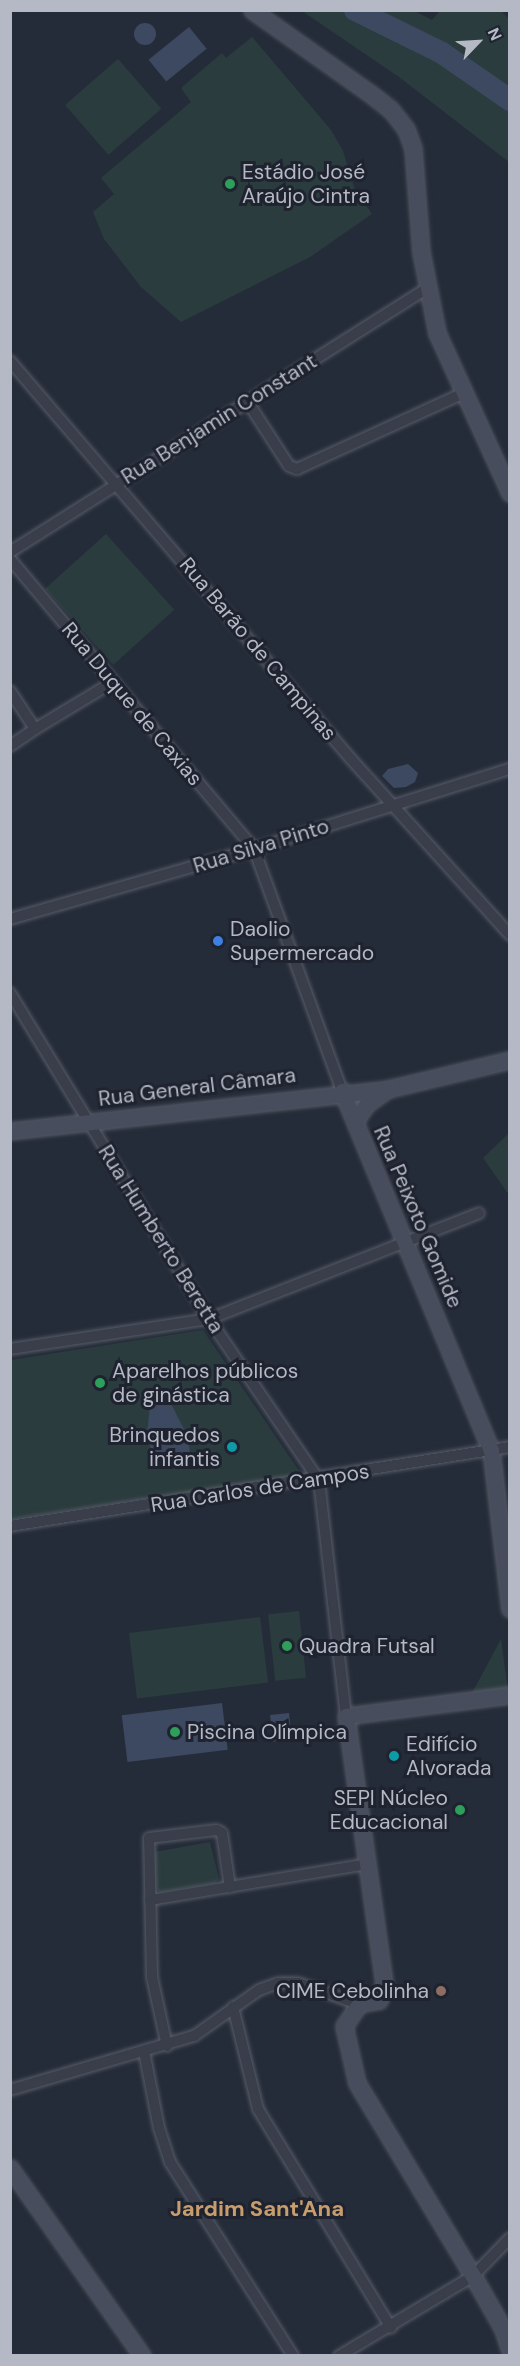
<!DOCTYPE html>
<meta charset="utf-8">
<style>
body{margin:0}
#map{position:relative;width:520px;height:2366px;overflow:hidden;background:#252c39;font-family:"DM Sans",sans-serif}
div>[style]{position:absolute}
[style*='--x']{left:calc(var(--x)*1px);top:calc(var(--y)*1px);width:calc(var(--w)*1px);rotate:calc(var(--a)*1deg)}
.green>*{inset:0;background:#2b3c3e;transform-origin:0 0}
.water>*{inset:0;background:#3d4960;transform-origin:0 0}
.round{border-radius:50%}
.river>*{height:22px;margin:-11px;padding:0 11px;transform-origin:11px;border-radius:11px;background:#3d4960}
.roads{filter:drop-shadow(0 0 2px #575c68) drop-shadow(0 0 2px #575c68)}
.street>*{height:10px;margin:-5px;padding:0 5px;transform-origin:5px;border-radius:5px;background:#393e4a}
.secondary>*{height:15px;margin:-7.5px;padding:0 7.5px;transform-origin:7.5px;border-radius:7.5px;background:#474d5c}
.dots>*{width:16px;height:16px;translate:-50% -50%;box-sizing:border-box;border:3px solid #1e232f;border-radius:50%}
span{translate:-50% -50%;white-space:nowrap;text-align:center;line-height:1.15;-webkit-text-stroke:6px #1e232f;paint-order:stroke}
.poi-label{font-size:21px;color:#b4b9c5}
.left{translate:0 -50%;text-align:left}
.right{translate:-100% -50%;text-align:right}
.street-label{font-size:21px;color:#b4b9c5}
.neighbourhood-label{font-size:22px;color:#c89d6d;font-weight:700}
.frame{position:absolute;inset:0;border:12px solid #b4b9c5;pointer-events:none}
.north{position:absolute;left:448px;top:12px;width:60px;height:60px;-webkit-text-stroke:4px #1e232f;paint-order:stroke;rotate:65deg;font-size:16px;font-weight:700;line-height:24px;text-align:center;color:#b4b9c5}
.north::after{content:'';display:block;margin:auto;width:21px;height:27px;background:#b4b9c5;clip-path:polygon(50% 0,100% 100%,50% 72%,0 100%)}
</style>
<div id="map">
<div class="green">
<div style="clip-path:polygon(302px 11px,414px 11px,432px 20px,440px 11px,501px 11px,509px 19px,509px 162px,399px 77px)"></div>
<div style="clip-path:polygon(252px 37px,331px 130px,343px 151px,355px 190px,372px 214px,310px 257px,181px 322px,141px 287px,104px 239px,93px 212px,114px 194px,101px 178px,191px 102px,181px 88px,222px 53px,226px 58px)"></div>
<div style="left:118px;top:59px;width:66px;height:70px;rotate:49deg"></div>
<div style="left:106px;top:534px;width:102px;height:82px;rotate:48deg"></div>
<div style="clip-path:polygon(509px 1133px,509px 1195px,483px 1158px)"></div>
<div style="clip-path:polygon(203px 1330px,302px 1475px,11px 1519px,11px 1360px)"></div>
<div style="left:299px;top:1611px;width:67px;height:31px;rotate:84deg"></div>
<div style="left:260px;top:1617px;width:66px;height:132px;rotate:83deg"></div>
<div style="clip-path:polygon(501px 1639px,508px 1691px,470px 1697px)"></div>
<div style="clip-path:polygon(210px 1842px,219px 1879px,215px 1883px,160px 1892px,156px 1889px,154px 1852px)"></div>
</div>
<div class="water">
<div class="round" style="left:134px;top:23px;width:22px;height:22px"></div>
<div style="left:189px;top:27px;width:28px;height:52px;rotate:51deg"></div>
<div style="clip-path:polygon(408px 764px,418px 773px,415px 782px,406px 787px,394px 788px,382px 776px,388px 769px)"></div>
<div style="clip-path:polygon(167px 1396px,188px 1437px,190px 1453px,176px 1466px,154px 1462px,147px 1434px,150px 1405px)"></div>
<div style="left:222px;top:1703px;width:47px;height:101px;rotate:83deg"></div>
<div style="left:289px;top:1713px;width:27px;height:19px;rotate:84deg"></div>
</div>
<div class="river">
<div style="--x:355;--y:10;--w:97;--a:26.3"></div>
<div style="--x:442;--y:53;--w:83;--a:34.7"></div>
</div>
<div class="roads">
<div class="street">
<div style="--x:10;--y:361;--w:524;--a:49.41"></div>
<div style="--x:351;--y:759;--w:237;--a:47.9"></div>
<div style="--x:247;--y:401;--w:77;--a:57.1"></div>
<div style="--x:289;--y:466;--w:9;--a:21"></div>
<div style="--x:297;--y:469;--w:183;--a:-24.5"></div>
<div style="--x:10;--y:552;--w:494;--a:-32.3"></div>
<div style="--x:10;--y:559;--w:379;--a:49.9"></div>
<div style="--x:254;--y:849;--w:258;--a:70"></div>
<div style="--x:10;--y:691;--w:45;--a:56.7"></div>
<div style="--x:35;--y:729;--w:91;--a:-31.1"></div>
<div style="--x:10;--y:746;--w:30;--a:-34"></div>
<div style="--x:10;--y:919;--w:254;--a:-16"></div>
<div style="--x:254;--y:849;--w:268;--a:-17.4"></div>
<div style="--x:10;--y:993;--w:382;--a:58.6"></div>
<div style="--x:209;--y:1319;--w:195;--a:55.7"></div>
<div style="--x:319;--y:1480;--w:238;--a:83.5"></div>
<div style="--x:10;--y:1349;--w:201;--a:-8.6"></div>
<div style="--x:209;--y:1319;--w:290;--a:-21.4"></div>
<div style="--x:10;--y:1526;--w:506;--a:-8.98"></div>
<div style="--x:150;--y:1900;--w:221;--a:-9.4"></div>
<div style="--x:233;--y:2007;--w:105;--a:76.2"></div>
<div style="--x:258;--y:2109;--w:256;--a:58.7"></div>
<div style="--x:167;--y:2046;--w:71;--a:-102.3"></div>
<div style="--x:152;--y:1977;--w:139;--a:-91.2"></div>
<div style="--x:149;--y:1838;--w:68;--a:-6.7"></div>
<div style="--x:217;--y:1830;--w:6;--a:31"></div>
<div style="--x:222;--y:1833;--w:55;--a:81.6"></div>
<div style="--x:144;--y:2051;--w:78;--a:79"></div>
<div style="--x:159;--y:2128;--w:36;--a:72"></div>
<div style="--x:170;--y:2162;--w:230;--a:57.6"></div>
<div style="--x:10;--y:2090;--w:192;--a:-16.4"></div>
<div style="--x:194;--y:2036;--w:80;--a:-35.3"></div>
<div style="--x:259;--y:1990;--w:20;--a:-20"></div>
<div style="--x:278;--y:1983;--w:20;--a:0"></div>
<div style="--x:298;--y:1983;--w:65;--a:19"></div>
<div style="--x:339;--y:2356;--w:156;--a:-30.8"></div>
<div style="--x:473;--y:2276;--w:53;--a:-45.8"></div>
</div>
<div class="secondary">
<div style="--x:252;--y:10;--w:147;--a:35.3"></div>
<div style="--x:372;--y:95;--w:24;--a:38"></div>
<div style="--x:391;--y:110;--w:24;--a:52"></div>
<div style="--x:406;--y:129;--w:20;--a:70"></div>
<div style="--x:413;--y:148;--w:104;--a:85.6"></div>
<div style="--x:421;--y:252;--w:83;--a:78.8"></div>
<div style="--x:437;--y:333;--w:176;--a:65.5"></div>
<div style="--x:342;--y:1091;--w:389;--a:67.5"></div>
<div style="--x:491;--y:1450;--w:160;--a:83.2"></div>
<div style="--x:355;--y:1121;--w:21;--a:-55"></div>
<div style="--x:367;--y:1104;--w:26;--a:-36"></div>
<div style="--x:388;--y:1089;--w:125;--a:-13.4"></div>
<div style="--x:10;--y:1131;--w:380;--a:-6.3"></div>
<div style="--x:510;--y:1695;--w:165;--a:172.7"></div>
<div style="--x:346;--y:1716;--w:271;--a:81.9"></div>
<div style="--x:384;--y:1984;--w:17;--a:107"></div>
<div style="--x:379;--y:2000;--w:20;--a:169"></div>
<div style="--x:359;--y:2004;--w:27;--a:124"></div>
<div style="--x:344;--y:2026;--w:58;--a:77.2"></div>
<div style="--x:357;--y:2083;--w:225;--a:59"></div>
<div style="--x:473;--y:2276;--w:61;--a:60.5"></div>
<div style="--x:503;--y:2329;--w:22;--a:72"></div>
<div style="--x:10;--y:2168;--w:230;--a:54.9"></div>
</div>
</div>
<div class="dots">
<div style="left:230px;top:184px;background:#2e9e5b"></div>
<div style="left:218px;top:941px;background:#3f7fe0"></div>
<div style="left:100px;top:1383px;background:#2e9e5b"></div>
<div style="left:232px;top:1447px;background:#0f9aa8"></div>
<div style="left:287px;top:1646px;background:#2e9e5b"></div>
<div style="left:175px;top:1732px;background:#2e9e5b"></div>
<div style="left:394px;top:1756px;background:#0f9aa8"></div>
<div style="left:460px;top:1810px;background:#2e9e5b"></div>
<div style="left:441px;top:1991px;background:#8d6e63"></div>
</div>
<div class="poi-label">
<span class="left" style="left:242px;top:184px">Estádio José<br>Araújo Cintra</span>
<span class="left" style="left:230px;top:941px">Daolio<br>Supermercado</span>
<span class="left" style="left:112px;top:1383px">Aparelhos públicos<br>de ginástica</span>
<span class="right" style="left:220px;top:1447px">Brinquedos<br>infantis</span>
<span class="left" style="left:299px;top:1646px">Quadra Futsal</span>
<span class="left" style="left:187px;top:1732px">Piscina Olímpica</span>
<span class="left" style="left:406px;top:1756px">Edifício<br>Alvorada</span>
<span class="right" style="left:448px;top:1810px">SEPI Núcleo<br>Educacional</span>
<span class="right" style="left:429px;top:1991px">CIME Cebolinha</span>
</div>
<div class="street-label">
<span style="left:219px;top:419px;rotate:-32deg">Rua Benjamin Constant</span>
<span style="left:258px;top:649px;rotate:50deg">Rua Barão de Campinas</span>
<span style="left:132px;top:704px;rotate:50deg">Rua Duque de Caxias</span>
<span style="left:261px;top:846px;rotate:-17deg">Rua Silva Pinto</span>
<span style="left:197px;top:1087px;rotate:-7deg">Rua General Câmara</span>
<span style="left:418px;top:1217px;rotate:67deg">Rua Peixoto Gomide</span>
<span style="left:161px;top:1239px;rotate:58deg">Rua Humberto Beretta</span>
<span style="left:260px;top:1488px;rotate:-9deg">Rua Carlos de Campos</span>
</div>
<div class="neighbourhood-label">
<span style="left:257px;top:2209px">Jardim Sant'Ana</span>
</div>
<div class="frame"></div>
<div class="north">N</div>
</div>
